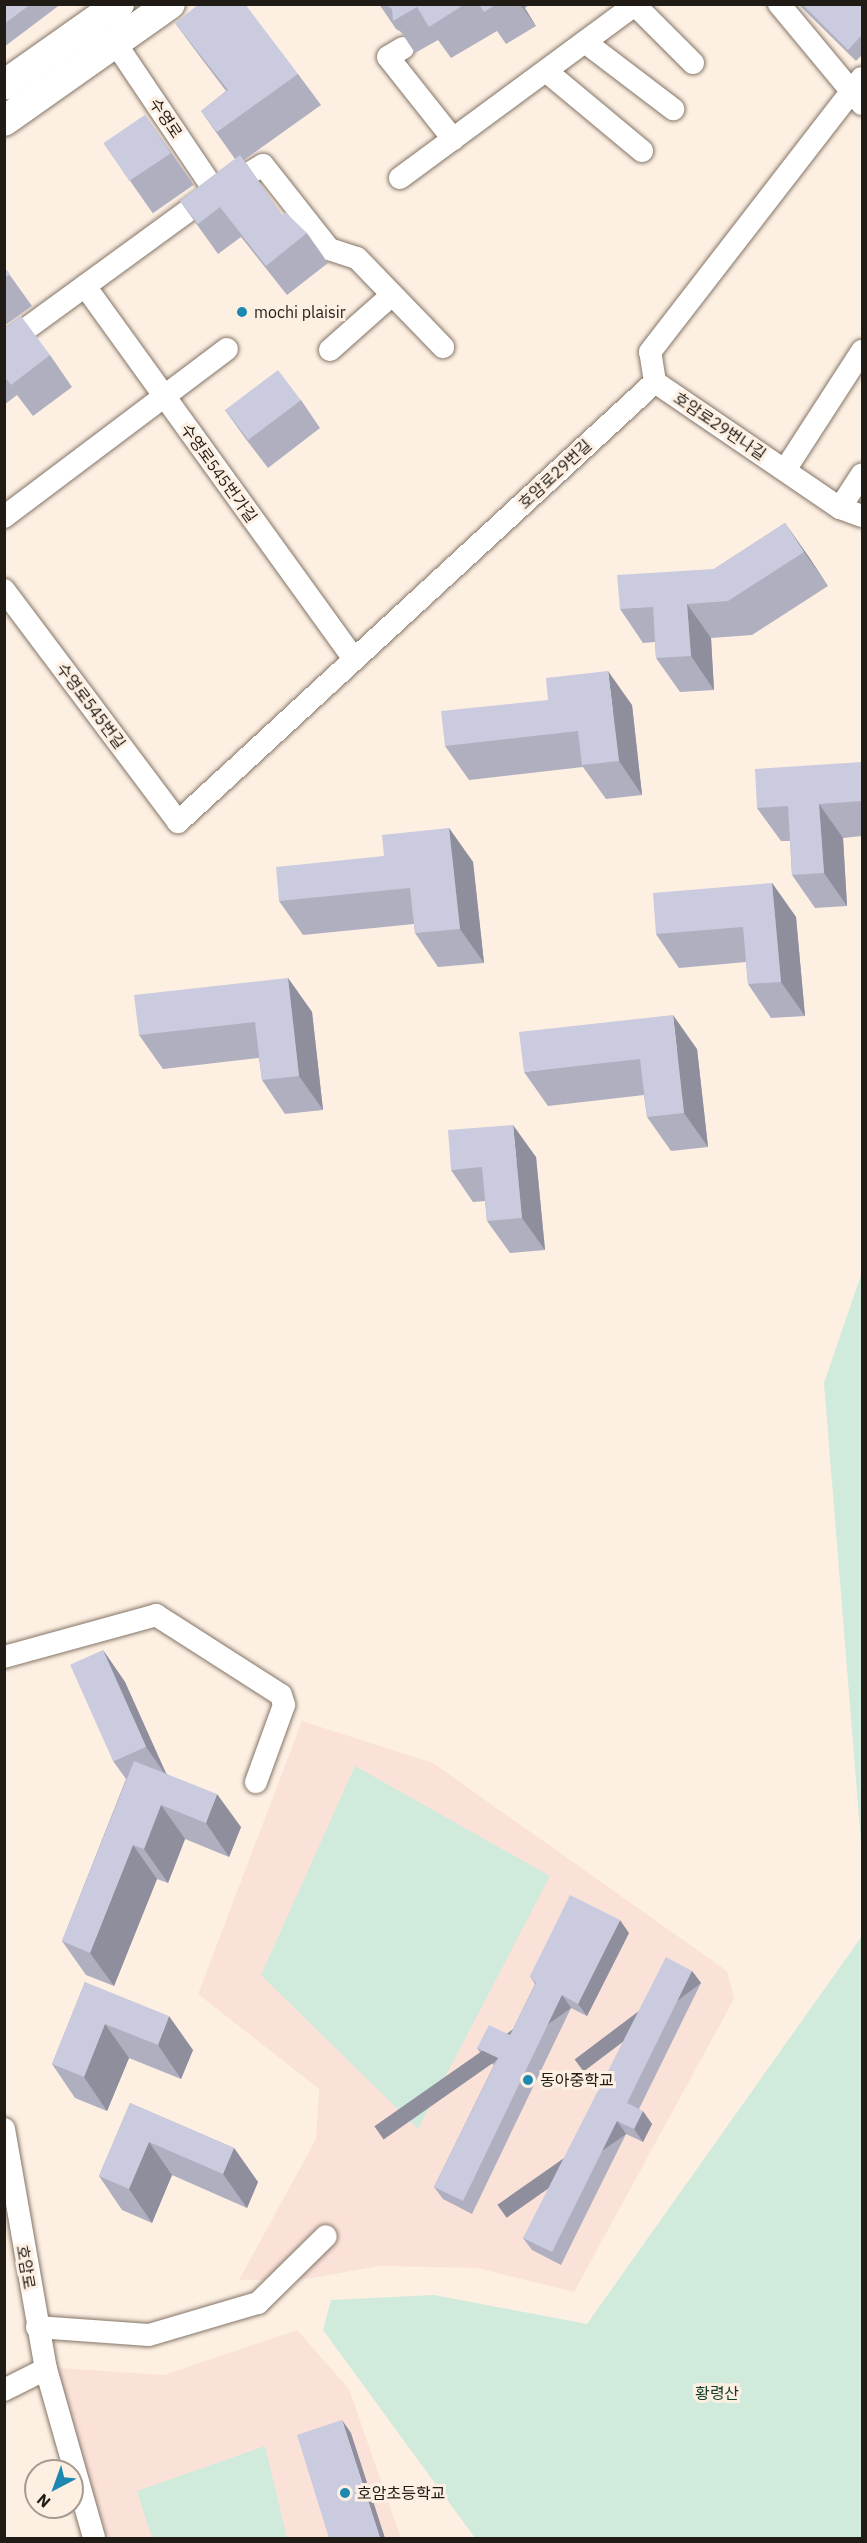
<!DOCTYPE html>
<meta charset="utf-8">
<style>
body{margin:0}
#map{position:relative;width:867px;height:2543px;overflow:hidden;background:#fdf0e3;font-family:"IBM Plex Sans","Noto Sans KR",sans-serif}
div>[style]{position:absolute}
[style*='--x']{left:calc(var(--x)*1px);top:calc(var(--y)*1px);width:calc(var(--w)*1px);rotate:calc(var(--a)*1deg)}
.education>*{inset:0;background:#fbe2d9}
.green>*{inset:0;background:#d0eadc}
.roads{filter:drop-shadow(0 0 2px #847567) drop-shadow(0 0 2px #847567)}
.minor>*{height:22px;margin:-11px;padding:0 11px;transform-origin:11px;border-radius:11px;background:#fff}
.major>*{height:30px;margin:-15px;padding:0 15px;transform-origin:15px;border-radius:15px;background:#fff}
.wall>*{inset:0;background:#afafc0;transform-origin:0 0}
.shaded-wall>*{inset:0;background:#8e8e9c;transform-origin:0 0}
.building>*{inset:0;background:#cbcbdf;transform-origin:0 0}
.dots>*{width:16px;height:16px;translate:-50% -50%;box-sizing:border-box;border:3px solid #fdf0e3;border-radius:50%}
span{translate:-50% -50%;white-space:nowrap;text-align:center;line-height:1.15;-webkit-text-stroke:6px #fdf0e3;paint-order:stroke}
.street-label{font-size:16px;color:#201b15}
.poi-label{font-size:16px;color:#201b15}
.left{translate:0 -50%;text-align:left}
.park-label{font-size:16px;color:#0f3f2b}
.frame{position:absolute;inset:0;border:6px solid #201b15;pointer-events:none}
.north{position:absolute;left:24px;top:2459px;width:60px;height:60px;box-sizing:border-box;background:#fdf0e3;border:2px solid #a59b91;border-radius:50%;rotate:221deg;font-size:16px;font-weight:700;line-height:24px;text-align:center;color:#201b15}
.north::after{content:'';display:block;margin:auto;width:21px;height:27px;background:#1e89b0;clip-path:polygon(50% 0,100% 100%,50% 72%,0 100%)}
</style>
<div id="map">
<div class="education">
<div style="clip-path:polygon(302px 1721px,433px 1763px,727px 1971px,734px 1999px,574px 2292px,477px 2268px,380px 2266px,306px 2279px,239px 2280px,316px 2139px,319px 2089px,198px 1994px)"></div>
<div style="clip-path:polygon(297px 2330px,349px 2389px,401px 2538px,108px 2538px,57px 2381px,60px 2368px,164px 2375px)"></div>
</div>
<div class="green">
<div style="clip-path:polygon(862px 1272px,862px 1855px,824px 1383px)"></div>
<div style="clip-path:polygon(355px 1766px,550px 1876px,418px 2129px,261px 1975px)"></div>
<div style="clip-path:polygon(862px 1936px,862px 2538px,475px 2538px,323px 2330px,331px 2300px,434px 2295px,587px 2324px)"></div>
<div style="clip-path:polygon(265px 2446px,287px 2538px,152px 2538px,137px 2491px)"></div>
</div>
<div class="roads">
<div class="minor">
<div style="--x:779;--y:4;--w:130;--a:50.3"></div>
<div style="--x:635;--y:5;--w:82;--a:45"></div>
<div style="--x:585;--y:42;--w:111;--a:37.3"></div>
<div style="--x:116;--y:44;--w:179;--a:56.1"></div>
<div style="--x:403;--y:48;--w:17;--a:149"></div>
<div style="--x:388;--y:57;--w:105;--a:51.6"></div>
<div style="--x:546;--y:71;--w:125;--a:39.8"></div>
<div style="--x:400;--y:178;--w:293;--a:-36.4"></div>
<div style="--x:85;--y:286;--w:460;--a:54.2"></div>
<div style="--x:4;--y:345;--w:241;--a:-36.1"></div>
<div style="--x:199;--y:203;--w:74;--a:-30.7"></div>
<div style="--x:263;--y:165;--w:107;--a:51.8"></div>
<div style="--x:329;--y:249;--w:29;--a:18"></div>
<div style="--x:357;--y:258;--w:124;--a:46"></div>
<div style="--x:330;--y:350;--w:83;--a:-41.6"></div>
<div style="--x:655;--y:382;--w:30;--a:-99"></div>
<div style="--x:650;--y:352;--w:346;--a:-52.3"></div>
<div style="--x:655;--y:382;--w:224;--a:34.3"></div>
<div style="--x:840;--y:508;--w:23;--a:20"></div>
<div style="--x:785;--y:470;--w:142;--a:-57.1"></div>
<div style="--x:840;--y:508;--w:40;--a:-57.1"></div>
<div style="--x:4;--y:517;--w:279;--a:-37"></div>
<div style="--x:4;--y:590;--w:290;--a:53.1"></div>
<div style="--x:178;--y:822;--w:649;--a:-42.69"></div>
<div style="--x:4;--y:1657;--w:158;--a:-15.4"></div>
<div style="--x:156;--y:1615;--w:148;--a:32.6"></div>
<div style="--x:281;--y:1695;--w:10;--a:73"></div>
<div style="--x:284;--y:1705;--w:82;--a:110"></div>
<div style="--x:4;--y:2129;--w:244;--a:80.1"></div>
<div style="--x:46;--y:2369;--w:176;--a:74.1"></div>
<div style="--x:37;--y:2327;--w:112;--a:4.1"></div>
<div style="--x:149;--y:2335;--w:114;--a:-16.4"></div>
<div style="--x:258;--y:2303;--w:95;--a:-44.6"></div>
<div style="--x:4;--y:2390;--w:47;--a:-26.6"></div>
</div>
<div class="major">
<div style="--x:4;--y:85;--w:141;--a:-35.2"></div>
<div style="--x:4;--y:121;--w:203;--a:-35.2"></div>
</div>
</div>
<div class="wall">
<div style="clip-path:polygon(4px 4px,61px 4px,4px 47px)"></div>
<div style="clip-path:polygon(379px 4px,530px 4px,525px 8px,536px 26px,506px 44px,497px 31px,451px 58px,438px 40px,415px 53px,401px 32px,396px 29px)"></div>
<div style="clip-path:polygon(798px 4px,862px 4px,862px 55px,856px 61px)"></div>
<div style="clip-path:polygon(175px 23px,298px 74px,321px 105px,244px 160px,282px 215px,307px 233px,328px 263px,287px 295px,241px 237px,218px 254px,180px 201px,235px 159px,201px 111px,226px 91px,198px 54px)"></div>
<div style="left:145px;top:115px;width:85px;height:50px;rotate:55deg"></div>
<div style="clip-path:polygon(4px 267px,32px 306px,4px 326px)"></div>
<div style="clip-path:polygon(4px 329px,50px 355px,72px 387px,33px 416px,17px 395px,4px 405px)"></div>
<div style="clip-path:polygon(301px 400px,320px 428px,268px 468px,245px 438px,225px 410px)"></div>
<div style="clip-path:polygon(785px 523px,828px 586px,752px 635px,711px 638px,714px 690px,680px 692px,656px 658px,655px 642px,643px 643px,620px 609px,714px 569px)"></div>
<div style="clip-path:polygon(632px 705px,642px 795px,606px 799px,583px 767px,469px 780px,445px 746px)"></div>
<div style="clip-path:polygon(862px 762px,862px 836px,843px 838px,847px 906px,815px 908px,792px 875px,790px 841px,781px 841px,757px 808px)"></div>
<div style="clip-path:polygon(449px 828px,473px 862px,484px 963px,438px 967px,415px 933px,414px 924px,303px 935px,279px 901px)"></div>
<div style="clip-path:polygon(772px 883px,796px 917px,805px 1016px,771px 1018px,748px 984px,746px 962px,679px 968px,656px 934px)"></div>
<div style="clip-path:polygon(288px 978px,312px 1012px,323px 1110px,285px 1114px,262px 1080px,259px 1058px,163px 1069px,139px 1035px)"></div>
<div style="clip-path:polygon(697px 1049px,708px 1147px,671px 1151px,647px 1117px,644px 1095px,548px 1106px,524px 1072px)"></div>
<div style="clip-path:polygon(536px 1157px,545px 1250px,510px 1253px,487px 1221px,485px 1201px,473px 1202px,451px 1170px)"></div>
<div style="clip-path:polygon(103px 1650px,125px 1682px,166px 1773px,241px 1827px,229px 1857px,185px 1839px,168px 1883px,157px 1879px,114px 1986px,86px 1975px,62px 1941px,126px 1779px,113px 1761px)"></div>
<div style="clip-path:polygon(629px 1933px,587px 2016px,571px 2008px,472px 2214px,443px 2199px,434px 2187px,494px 2065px,486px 2061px,477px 2048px,510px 2035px,535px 1984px,530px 1976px)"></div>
<div style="clip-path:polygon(692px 1971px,701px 1983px,639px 2109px,652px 2124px,643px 2142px,626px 2134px,561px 2265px,532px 2250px,523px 2238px)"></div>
<div style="clip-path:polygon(85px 1982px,193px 2050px,181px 2079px,129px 2058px,107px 2111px,75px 2098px,52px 2064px)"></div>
<div style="clip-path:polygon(130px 2103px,234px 2148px,258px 2182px,247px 2208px,172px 2175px,152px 2223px,122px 2210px,99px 2176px)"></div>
</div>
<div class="shaded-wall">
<div style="clip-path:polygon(520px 4px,522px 4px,536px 26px)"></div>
<div style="clip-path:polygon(785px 523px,809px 557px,828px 586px,804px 552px)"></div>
<div style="clip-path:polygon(687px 604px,711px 638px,714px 690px,691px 656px)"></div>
<div style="clip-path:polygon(608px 671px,632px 705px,642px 795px,619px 761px)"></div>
<div style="clip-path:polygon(819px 804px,843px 838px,847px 906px,824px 873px)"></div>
<div style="clip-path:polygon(449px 828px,473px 862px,484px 963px,460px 929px)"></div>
<div style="clip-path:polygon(772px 883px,796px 917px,805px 1016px,781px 982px)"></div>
<div style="clip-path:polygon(288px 978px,312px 1012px,323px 1110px,299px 1076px)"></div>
<div style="clip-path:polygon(673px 1015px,697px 1049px,708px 1147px,684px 1113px)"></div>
<div style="clip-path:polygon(513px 1125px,536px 1157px,545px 1250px,522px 1218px)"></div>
<div style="clip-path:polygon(103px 1650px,125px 1682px,168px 1778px,146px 1747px)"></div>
<div style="clip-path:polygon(217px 1794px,241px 1827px,229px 1857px,206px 1823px)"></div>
<div style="clip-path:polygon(161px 1805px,185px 1839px,168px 1883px,144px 1849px)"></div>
<div style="clip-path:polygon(133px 1845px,157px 1879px,114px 1986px,90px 1953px)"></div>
<div style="clip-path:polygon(620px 1920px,629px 1933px,587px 2016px,578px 2004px)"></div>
<div style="left:692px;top:1971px;width:15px;height:147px;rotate:53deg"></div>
<div style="left:562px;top:1995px;width:16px;height:229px;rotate:55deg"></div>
<div style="clip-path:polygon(169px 2016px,193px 2050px,181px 2079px,158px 2045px)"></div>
<div style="clip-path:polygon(105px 2024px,129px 2058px,107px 2111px,84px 2077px)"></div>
<div style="clip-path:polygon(643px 2111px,652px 2124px,643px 2142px,634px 2129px)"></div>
<div style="left:617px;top:2121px;width:16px;height:146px;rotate:55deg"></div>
<div style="clip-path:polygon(149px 2142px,172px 2175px,152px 2223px,129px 2189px)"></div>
<div style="clip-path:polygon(234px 2148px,258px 2182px,247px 2208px,223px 2174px)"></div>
<div style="clip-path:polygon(342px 2420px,351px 2433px,385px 2538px,380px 2538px)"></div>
</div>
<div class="building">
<div style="clip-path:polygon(4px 4px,31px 4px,4px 24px)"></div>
<div style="clip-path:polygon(199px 4px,245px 4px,298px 74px,217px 132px,201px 111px,228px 90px,175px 23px)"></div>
<div style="clip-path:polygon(385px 4px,465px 4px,429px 27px,417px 7px,393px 21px,392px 9px)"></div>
<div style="clip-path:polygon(479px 4px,497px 4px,484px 12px)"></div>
<div style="clip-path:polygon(802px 4px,862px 4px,862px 35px,848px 50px)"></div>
<div style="left:145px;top:115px;width:46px;height:50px;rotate:56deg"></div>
<div style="clip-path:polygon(240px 155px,282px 215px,285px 212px,307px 233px,266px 266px,220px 207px,198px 224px,180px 201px)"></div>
<div style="clip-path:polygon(4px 267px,10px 274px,4px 278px)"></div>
<div style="clip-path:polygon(21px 316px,50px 355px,11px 385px,4px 376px,4px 329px)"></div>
<div style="left:278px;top:370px;width:38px;height:66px;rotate:53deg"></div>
<div style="clip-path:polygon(785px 523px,804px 552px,728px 601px,687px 604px,691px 656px,656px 658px,653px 607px,620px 609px,617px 575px,714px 569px)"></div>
<div style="clip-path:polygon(608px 671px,619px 761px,582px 765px,578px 731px,445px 746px,441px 711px,548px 700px,546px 678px)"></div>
<div style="clip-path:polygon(862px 762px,862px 801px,819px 804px,824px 873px,792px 875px,788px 806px,757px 808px,755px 769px)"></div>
<div style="clip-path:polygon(449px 828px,460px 929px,415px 933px,410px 888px,279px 901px,276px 867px,384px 856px,382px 835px)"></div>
<div style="clip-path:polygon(772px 883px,781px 982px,748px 984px,743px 927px,656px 934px,653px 893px)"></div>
<div style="clip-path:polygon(288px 978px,299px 1076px,262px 1080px,255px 1022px,139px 1035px,134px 995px)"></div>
<div style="clip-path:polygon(673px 1015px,684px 1113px,647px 1117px,640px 1059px,524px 1072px,519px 1032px)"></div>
<div style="clip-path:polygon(513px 1125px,522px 1218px,487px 1221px,482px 1167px,451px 1170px,448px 1130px)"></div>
<div style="left:103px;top:1650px;width:106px;height:36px;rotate:66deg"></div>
<div style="clip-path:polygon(134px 1761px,217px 1794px,206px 1823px,161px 1805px,144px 1849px,133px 1845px,90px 1953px,62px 1941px)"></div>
<div style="clip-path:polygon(570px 1895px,620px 1920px,578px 2004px,562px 1995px,463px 2201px,434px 2187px,498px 2058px,477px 2048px,489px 2025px,510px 2035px,536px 1983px,530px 1976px)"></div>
<div style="clip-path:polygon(666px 1957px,692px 1971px,627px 2103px,643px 2111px,634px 2129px,617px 2121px,552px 2252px,523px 2238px)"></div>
<div style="clip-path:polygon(85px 1982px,169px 2016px,158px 2045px,105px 2024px,84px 2077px,52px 2064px)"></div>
<div style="clip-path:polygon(130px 2103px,234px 2148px,223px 2174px,149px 2142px,129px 2189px,99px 2176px)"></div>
<div style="clip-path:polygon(342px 2420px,380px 2538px,329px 2538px,297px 2435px)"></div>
</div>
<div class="dots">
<div style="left:242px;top:312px;background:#1e89b0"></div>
<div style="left:528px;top:2080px;background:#1e89b0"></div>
<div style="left:345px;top:2493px;background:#1e89b0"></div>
</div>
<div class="street-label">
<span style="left:166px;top:118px;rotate:56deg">수영로</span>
<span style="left:720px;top:426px;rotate:34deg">호암로29번나길</span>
<span style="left:219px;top:473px;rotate:54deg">수영로545번가길</span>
<span style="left:555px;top:474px;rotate:-43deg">호암로29번길</span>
<span style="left:91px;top:706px;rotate:53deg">수영로545번길</span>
<span style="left:26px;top:2267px;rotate:80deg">호암로</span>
</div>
<div class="poi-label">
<span class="left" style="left:254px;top:312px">mochi plaisir</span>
<span class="left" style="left:540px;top:2080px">동아중학교</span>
<span class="left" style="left:357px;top:2493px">호암초등학교</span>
</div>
<div class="park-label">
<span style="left:717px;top:2393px">황령산</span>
</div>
<div class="frame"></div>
<div class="north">N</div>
</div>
